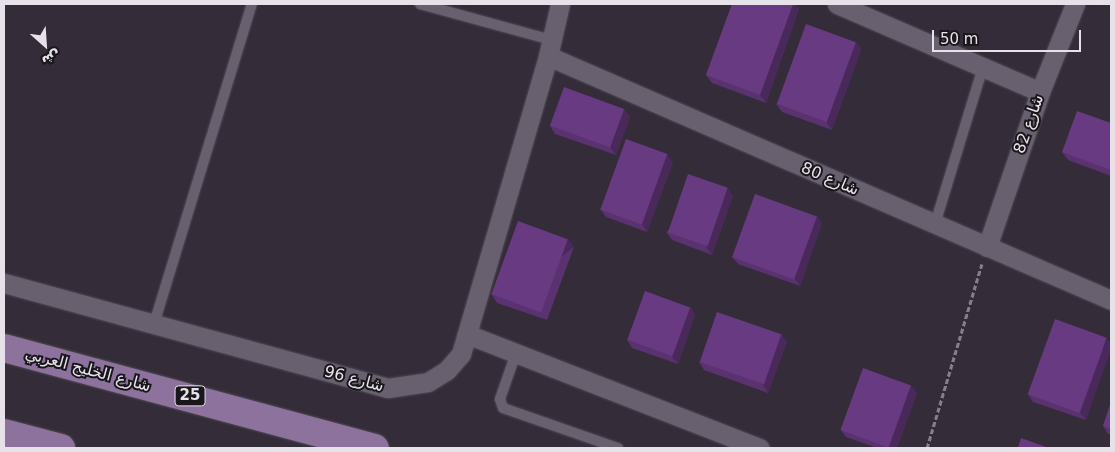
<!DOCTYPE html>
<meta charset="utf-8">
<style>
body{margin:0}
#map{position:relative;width:1115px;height:452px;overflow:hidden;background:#342c39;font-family:"DejaVu Sans",Cairo,sans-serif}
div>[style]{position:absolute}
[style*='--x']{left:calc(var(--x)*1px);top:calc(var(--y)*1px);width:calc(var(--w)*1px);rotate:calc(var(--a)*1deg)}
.path>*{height:3px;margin-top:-1.5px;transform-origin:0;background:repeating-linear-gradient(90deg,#867f8a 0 5px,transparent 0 7.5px)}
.roads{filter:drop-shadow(0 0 1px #504a55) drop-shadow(0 0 1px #504a55)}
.service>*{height:10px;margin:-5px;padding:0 5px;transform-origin:5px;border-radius:5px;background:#69606f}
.minor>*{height:19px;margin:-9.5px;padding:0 9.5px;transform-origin:9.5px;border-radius:9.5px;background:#69606f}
.primary>*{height:28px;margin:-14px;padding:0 14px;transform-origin:14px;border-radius:14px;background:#8c729d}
.wall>*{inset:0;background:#59326f}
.shaded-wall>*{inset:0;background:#48295a;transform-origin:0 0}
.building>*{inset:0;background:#673a81;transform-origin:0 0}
span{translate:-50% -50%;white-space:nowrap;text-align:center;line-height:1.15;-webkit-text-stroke:4px #19161c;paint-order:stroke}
.shield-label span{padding:1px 4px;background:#19161c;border:1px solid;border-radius:4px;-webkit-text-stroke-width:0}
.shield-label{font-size:15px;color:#e7e2ea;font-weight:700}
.street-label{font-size:16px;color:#e7e2ea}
.frame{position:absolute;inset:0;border:5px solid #e7e2ea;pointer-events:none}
.north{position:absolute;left:20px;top:20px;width:50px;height:50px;-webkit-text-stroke:4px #19161c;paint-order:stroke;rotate:154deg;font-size:14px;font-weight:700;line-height:20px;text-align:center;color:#e7e2ea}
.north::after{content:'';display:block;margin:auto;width:18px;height:22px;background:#e7e2ea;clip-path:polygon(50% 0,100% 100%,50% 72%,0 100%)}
.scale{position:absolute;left:932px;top:30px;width:149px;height:22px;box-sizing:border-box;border:2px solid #e7e2ea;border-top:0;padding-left:6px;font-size:15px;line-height:18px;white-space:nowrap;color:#e7e2ea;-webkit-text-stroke:4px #19161c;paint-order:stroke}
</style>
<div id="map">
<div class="path">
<div style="--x:927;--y:448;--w:192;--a:-73.4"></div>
</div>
<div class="roads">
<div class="service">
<div style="--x:420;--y:4;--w:137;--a:15.3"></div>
<div style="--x:935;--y:224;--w:164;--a:-73"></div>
<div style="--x:154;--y:324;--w:335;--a:-73"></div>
<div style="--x:516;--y:353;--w:49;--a:109.2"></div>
<div style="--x:500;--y:399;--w:9;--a:72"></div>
<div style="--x:503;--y:408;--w:122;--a:19.2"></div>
</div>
<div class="minor">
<div style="--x:837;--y:4;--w:221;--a:23.4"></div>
<div style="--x:548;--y:56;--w:614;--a:23.43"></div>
<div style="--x:987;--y:247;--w:164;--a:-71.1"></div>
<div style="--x:1040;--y:92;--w:95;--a:-68.3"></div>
<div style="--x:4;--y:283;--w:398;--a:15.3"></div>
<div style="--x:388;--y:388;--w:40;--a:-8.5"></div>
<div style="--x:428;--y:382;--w:22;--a:-32"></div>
<div style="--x:447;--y:370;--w:21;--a:-49"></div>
<div style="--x:461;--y:354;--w:310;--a:-73.7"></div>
<div style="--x:548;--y:56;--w:53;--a:-77"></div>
<div style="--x:467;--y:334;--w:314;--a:21.3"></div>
</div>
<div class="primary">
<div style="--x:4;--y:348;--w:384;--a:15.1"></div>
<div style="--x:4;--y:433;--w:59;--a:14.7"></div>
</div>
</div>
<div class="wall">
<div style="clip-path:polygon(732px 4px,795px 4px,799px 9px,766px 103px,712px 83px,706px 75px)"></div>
<div style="clip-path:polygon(856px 42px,861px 50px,832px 130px,782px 112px,776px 104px)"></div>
<div style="clip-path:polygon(624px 109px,630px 117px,616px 155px,555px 134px,550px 126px)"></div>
<div style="clip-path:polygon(1111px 123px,1111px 176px,1068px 160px,1062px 152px)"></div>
<div style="clip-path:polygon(673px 162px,647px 232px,606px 217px,600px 209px)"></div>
<div style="clip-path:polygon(733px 196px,712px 255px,672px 240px,666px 232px)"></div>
<div style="clip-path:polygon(822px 223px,800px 286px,738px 264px,732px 257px)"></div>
<div style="clip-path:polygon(574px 247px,547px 320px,497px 303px,492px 295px)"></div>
<div style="clip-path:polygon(690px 307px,695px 315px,678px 364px,632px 348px,627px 340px)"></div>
<div style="clip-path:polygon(781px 334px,787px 342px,768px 393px,704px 370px,699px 362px)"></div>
<div style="clip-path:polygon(1111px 343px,1086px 420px,1033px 402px,1028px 394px)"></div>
<div style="clip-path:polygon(917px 393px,897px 448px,877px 448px,846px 437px,841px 430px)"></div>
<div style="clip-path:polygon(1111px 402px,1111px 435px,1108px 434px,1103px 426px)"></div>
</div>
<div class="shaded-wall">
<div style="clip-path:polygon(793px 4px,795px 4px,799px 9px,766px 103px,760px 95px)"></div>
<div style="clip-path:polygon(856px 42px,861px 50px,832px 130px,826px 122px)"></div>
<div style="clip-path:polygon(624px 109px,630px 117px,616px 155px,610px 147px)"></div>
<div style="clip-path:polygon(667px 154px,673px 162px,647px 232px,642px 224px)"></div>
<div style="clip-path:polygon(728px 188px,733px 196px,712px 255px,706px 247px)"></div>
<div style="clip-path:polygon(817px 216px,822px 223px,800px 286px,794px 278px)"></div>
<div style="left:568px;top:239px;width:10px;height:78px;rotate:53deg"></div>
<div style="clip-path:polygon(690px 307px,695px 315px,678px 364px,672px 357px)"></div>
<div style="clip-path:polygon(781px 334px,787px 342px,768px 393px,763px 385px)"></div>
<div style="clip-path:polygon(1107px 338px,1111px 343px,1111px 350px,1086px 420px,1080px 413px)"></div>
<div style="clip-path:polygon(911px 385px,917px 393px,897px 448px,890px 448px,889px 447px)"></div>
</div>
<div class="building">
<div style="clip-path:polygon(732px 4px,793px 4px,760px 95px,706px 75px)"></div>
<div style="left:806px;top:24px;width:53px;height:85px;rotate:20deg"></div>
<div style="left:564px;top:87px;width:64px;height:41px;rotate:20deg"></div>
<div style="clip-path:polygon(1077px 111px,1111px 123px,1111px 170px,1062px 152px)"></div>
<div style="left:626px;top:139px;width:44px;height:75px;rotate:20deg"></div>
<div style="left:688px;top:174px;width:42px;height:62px;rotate:19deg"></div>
<div style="left:755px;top:194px;width:66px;height:67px;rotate:20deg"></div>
<div style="left:518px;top:221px;width:53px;height:78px;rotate:20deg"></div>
<div style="left:645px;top:291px;width:48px;height:52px;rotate:20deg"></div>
<div style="left:717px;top:312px;width:68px;height:53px;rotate:19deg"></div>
<div style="left:1055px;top:319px;width:55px;height:80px;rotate:20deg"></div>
<div style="left:863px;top:368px;width:51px;height:66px;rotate:20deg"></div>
<div style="clip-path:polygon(1111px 402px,1111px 429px,1103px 426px)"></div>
<div style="clip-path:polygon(1021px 438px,1049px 448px,1018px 448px)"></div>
</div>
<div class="shield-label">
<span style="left:190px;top:396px">25</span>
</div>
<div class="street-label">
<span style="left:1029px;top:124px;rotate:-71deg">شارع 82</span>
<span style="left:830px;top:179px;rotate:23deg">شارع 80</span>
<span style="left:88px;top:370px;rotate:15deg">شارع الخليج العربي</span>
<span style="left:354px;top:379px;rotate:15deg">شارع 96</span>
</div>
<div class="frame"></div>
<div class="north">ش</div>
<div class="scale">50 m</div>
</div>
